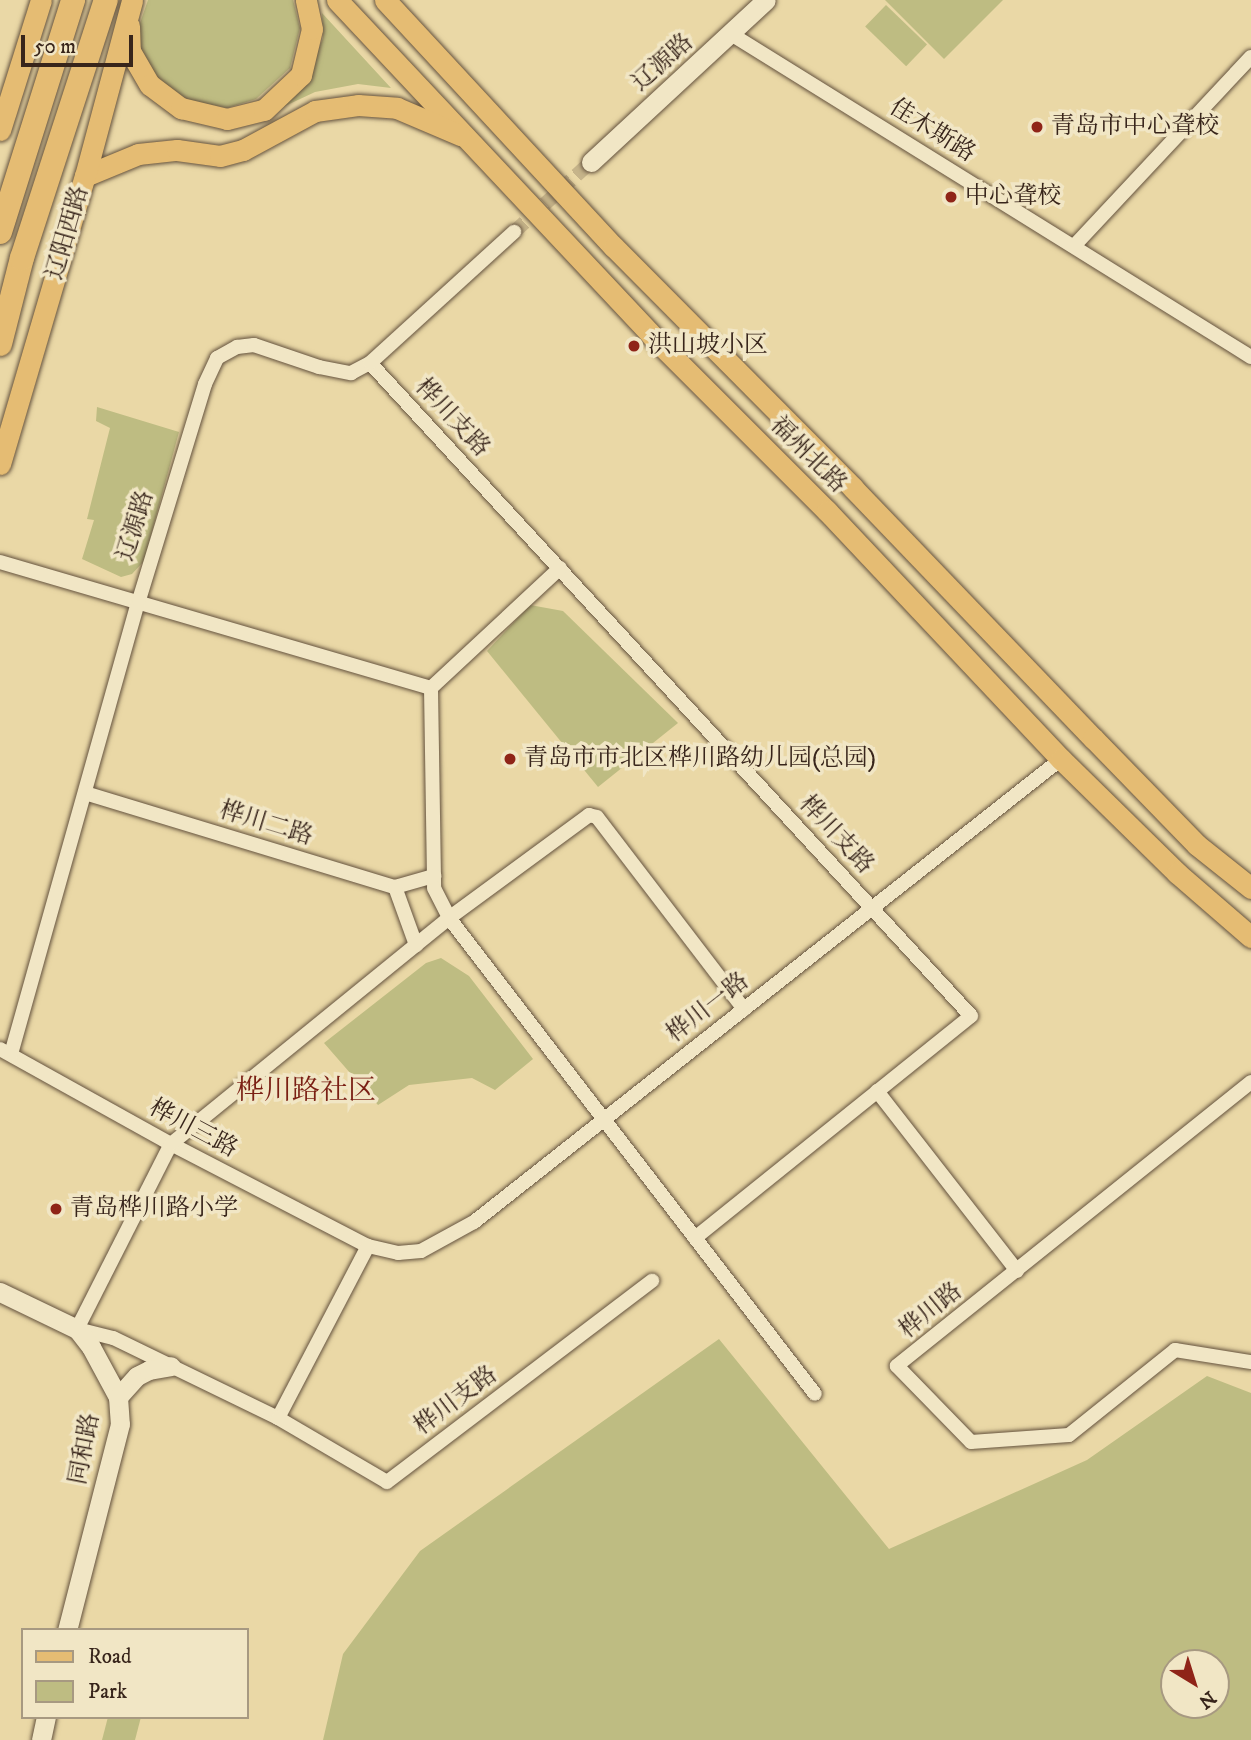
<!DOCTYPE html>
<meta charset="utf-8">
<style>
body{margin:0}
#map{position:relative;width:1251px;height:1740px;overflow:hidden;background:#ead8a6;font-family:"IM FELL DW Pica","Noto Serif SC",serif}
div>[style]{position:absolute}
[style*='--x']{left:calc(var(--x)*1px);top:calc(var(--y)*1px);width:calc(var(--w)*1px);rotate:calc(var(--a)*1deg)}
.green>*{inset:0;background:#bebc82;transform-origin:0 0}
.street-tunnel>*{height:14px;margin-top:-7px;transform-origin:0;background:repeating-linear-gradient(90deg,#c6b48a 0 14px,transparent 0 21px)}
.roads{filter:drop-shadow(0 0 2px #64523e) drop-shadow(0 0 2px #64523e)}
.street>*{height:14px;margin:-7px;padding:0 7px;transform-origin:7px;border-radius:7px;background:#f1e6c5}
.secondary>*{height:19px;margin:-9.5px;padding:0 9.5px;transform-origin:9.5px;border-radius:9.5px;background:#f1e6c5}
.primary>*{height:21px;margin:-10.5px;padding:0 10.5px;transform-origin:10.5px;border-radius:10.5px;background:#e5bc73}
.highway>*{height:24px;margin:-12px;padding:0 12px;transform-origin:12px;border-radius:12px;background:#e5bc73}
.dots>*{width:19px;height:19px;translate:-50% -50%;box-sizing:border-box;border:4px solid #f1e6c5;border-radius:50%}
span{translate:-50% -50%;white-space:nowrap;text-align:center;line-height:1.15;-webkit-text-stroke:7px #f1e6c5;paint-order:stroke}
.street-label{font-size:24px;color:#38251b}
.poi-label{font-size:24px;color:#38251b}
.left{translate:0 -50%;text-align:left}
.quarter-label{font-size:28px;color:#7a1f14}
.legend{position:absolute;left:21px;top:1628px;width:228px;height:91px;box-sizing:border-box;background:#f1e6c5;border:2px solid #a79981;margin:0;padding:9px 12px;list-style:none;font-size:21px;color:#38251b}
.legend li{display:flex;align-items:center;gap:14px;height:35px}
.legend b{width:35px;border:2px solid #a79981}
.north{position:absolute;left:1160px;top:1649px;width:70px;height:70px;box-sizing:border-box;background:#f1e6c5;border:2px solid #a79981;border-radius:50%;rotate:142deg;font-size:19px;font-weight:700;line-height:28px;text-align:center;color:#38251b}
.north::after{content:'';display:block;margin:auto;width:24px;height:32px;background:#8f2418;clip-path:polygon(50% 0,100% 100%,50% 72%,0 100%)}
.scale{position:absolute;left:21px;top:35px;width:112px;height:32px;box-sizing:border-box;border:4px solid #38251b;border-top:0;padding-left:9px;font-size:21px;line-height:24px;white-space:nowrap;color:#38251b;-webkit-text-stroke:5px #f1e6c5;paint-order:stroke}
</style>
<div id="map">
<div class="green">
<div style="clip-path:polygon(148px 0,293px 0,300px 28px,290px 68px,256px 99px,227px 108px,187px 100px,156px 80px,139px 52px,139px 26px)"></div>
<div style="clip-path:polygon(885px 0,1003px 0,944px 59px)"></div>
<div style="left:886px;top:5px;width:57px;height:30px;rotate:44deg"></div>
<div style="clip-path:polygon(322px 13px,391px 88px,358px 84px,315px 92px,283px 107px,308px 75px,323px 38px)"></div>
<div style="clip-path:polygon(97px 407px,179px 432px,144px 561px,132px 574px,121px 577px,82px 559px,94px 520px,87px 519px,110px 428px,96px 421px)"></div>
<div style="clip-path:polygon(530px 605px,563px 611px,678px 723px,598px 787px,487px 651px)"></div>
<div style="clip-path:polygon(441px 958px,469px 976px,533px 1059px,495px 1090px,472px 1078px,409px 1085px,378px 1105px,324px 1043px,426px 963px)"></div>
<div style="clip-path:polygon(evenodd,719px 1339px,889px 1549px,1087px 1460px,1207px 1376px,1251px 1393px,1251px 1740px,323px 1740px,343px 1654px,420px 1551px,719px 1339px,1174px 1663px,1216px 1663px,1216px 1705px,1174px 1705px,1174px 1663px)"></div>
<div style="clip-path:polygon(108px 1717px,141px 1717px,135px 1740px,102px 1740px)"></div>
</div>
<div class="street-tunnel">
<div style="--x:514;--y:232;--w:104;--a:-42.3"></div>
</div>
<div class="roads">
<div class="street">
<div style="--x:731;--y:34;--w:612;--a:31.85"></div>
<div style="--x:1074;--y:246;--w:259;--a:-46.9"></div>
<div style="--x:370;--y:363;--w:887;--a:47.37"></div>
<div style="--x:971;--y:1016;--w:354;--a:141.2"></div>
<div style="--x:0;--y:562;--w:449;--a:16.3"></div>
<div style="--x:560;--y:568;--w:176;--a:137.1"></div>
<div style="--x:431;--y:688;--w:200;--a:89.1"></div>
<div style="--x:434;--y:888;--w:34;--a:63"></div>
<div style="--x:449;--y:918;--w:600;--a:52.44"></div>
<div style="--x:85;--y:793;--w:324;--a:16.9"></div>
<div style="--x:395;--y:887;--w:41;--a:-15.8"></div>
<div style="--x:395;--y:887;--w:62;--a:70.1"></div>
<div style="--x:0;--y:1049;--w:196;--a:29.1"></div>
<div style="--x:171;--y:1144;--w:222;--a:27.4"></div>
<div style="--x:368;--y:1246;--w:31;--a:13"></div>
<div style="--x:398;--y:1253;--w:23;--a:-5"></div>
<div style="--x:421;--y:1251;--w:60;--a:-28.7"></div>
<div style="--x:474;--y:1222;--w:748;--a:-38.26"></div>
<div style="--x:11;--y:1054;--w:472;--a:-74.3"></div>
<div style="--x:139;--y:600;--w:226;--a:-73"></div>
<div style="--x:205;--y:384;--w:29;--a:-65"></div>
<div style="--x:217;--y:358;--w:23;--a:-29"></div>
<div style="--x:237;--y:347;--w:17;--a:-7"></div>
<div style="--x:254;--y:345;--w:69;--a:18.7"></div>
<div style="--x:319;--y:367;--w:33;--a:11"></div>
<div style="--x:351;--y:373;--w:21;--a:-28"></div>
<div style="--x:370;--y:363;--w:195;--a:-42.3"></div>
<div style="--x:1251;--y:1082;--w:454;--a:141.3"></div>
<div style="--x:897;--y:1366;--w:106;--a:45.8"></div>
<div style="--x:971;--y:1442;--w:98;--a:-4.1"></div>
<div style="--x:1069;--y:1435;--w:136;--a:-38.7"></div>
<div style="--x:1175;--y:1350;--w:77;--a:9"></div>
<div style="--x:877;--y:1091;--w:228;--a:52.1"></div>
<div style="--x:368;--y:1246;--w:194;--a:117.6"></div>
<div style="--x:278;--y:1418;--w:183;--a:-154.1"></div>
<div style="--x:113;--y:1338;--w:37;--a:-166"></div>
<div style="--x:77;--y:1329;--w:208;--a:-63.1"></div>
<div style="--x:171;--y:1144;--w:358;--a:-39.1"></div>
<div style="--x:449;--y:918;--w:174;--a:-36.3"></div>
<div style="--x:589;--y:815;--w:8;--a:14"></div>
<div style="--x:597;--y:817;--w:242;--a:52.6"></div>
<div style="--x:278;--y:1418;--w:126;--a:30.4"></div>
<div style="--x:387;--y:1482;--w:333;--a:-37.2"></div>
</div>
<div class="secondary">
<div style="--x:591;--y:162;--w:238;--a:-42.8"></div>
<div style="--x:0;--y:1292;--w:85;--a:25.7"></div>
<div style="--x:77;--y:1329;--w:23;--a:52"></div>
<div style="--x:91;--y:1347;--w:57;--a:61.6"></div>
<div style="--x:118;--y:1397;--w:27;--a:86"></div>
<div style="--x:120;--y:1424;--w:213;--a:104.4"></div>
<div style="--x:118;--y:1397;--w:28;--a:-48"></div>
<div style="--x:137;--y:1376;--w:13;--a:-27"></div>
<div style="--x:149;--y:1370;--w:22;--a:-10"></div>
<div style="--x:41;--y:1740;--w:24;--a:-78"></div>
</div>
<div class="primary">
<div style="--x:337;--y:0;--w:461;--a:46.8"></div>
<div style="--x:652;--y:336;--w:247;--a:45"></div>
<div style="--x:827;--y:511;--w:341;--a:46.7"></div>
<div style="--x:1061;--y:759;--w:163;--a:44.5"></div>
<div style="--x:1177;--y:873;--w:98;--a:40.9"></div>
<div style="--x:385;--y:0;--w:337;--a:47.2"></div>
<div style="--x:614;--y:247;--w:339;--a:45.2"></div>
<div style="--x:853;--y:488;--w:347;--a:46.2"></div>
<div style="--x:1093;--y:738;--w:149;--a:45.8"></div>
<div style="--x:1197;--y:845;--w:69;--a:38.5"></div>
<div style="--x:129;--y:26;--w:25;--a:88"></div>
<div style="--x:130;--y:51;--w:39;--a:60"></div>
<div style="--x:150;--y:85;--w:39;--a:37"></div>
<div style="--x:181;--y:108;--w:47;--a:13.4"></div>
<div style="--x:227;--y:119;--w:38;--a:-14"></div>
<div style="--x:264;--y:110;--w:51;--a:-43.4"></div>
<div style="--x:301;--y:75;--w:47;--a:-76.6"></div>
<div style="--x:312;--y:29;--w:30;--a:-102"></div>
<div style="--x:0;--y:130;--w:136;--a:-72.5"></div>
<div style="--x:85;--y:176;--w:57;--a:-22.5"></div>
<div style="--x:138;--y:154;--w:39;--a:-6"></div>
<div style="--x:177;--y:150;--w:43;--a:7.9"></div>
<div style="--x:220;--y:156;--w:24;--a:-15"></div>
<div style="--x:243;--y:150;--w:82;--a:-28.4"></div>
<div style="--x:315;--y:111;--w:43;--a:-7.9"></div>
<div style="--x:358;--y:105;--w:39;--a:4"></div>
<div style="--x:397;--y:108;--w:69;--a:23.2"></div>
<div style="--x:0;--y:464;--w:300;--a:-73.6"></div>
<div style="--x:85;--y:176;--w:182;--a:-75"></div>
</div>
<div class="highway">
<div style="--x:0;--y:232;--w:243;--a:-72.5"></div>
<div style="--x:0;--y:344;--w:89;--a:-75.7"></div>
<div style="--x:22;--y:258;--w:271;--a:-72"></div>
</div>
</div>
<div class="dots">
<div style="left:1037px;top:127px;background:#8f2418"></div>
<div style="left:951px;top:197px;background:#8f2418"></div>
<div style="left:634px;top:346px;background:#8f2418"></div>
<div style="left:510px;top:759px;background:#8f2418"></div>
<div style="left:56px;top:1209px;background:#8f2418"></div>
</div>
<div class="street-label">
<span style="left:663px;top:63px;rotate:-42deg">辽源路</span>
<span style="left:932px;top:131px;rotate:32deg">佳木斯路</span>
<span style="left:68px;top:233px;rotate:-74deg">辽阳西路</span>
<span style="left:452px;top:418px;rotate:47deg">桦川支路</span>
<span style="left:808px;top:455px;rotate:45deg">福州北路</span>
<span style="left:136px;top:526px;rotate:-73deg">辽源路</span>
<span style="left:266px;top:824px;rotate:17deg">桦川二路</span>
<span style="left:836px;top:835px;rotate:47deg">桦川支路</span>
<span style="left:708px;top:1008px;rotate:-38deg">桦川一路</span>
<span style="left:193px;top:1129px;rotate:28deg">桦川三路</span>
<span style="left:931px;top:1311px;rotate:-39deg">桦川路</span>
<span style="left:456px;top:1401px;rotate:-37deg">桦川支路</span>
<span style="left:85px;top:1449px;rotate:-79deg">同和路</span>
</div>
<div class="poi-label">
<span class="left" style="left:1051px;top:127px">青岛市中心聋校</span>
<span class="left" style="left:965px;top:197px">中心聋校</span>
<span class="left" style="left:648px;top:346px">洪山坡小区</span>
<span class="left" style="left:524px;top:759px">青岛市市北区桦川路幼儿园(总园)</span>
<span class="left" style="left:70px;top:1209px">青岛桦川路小学</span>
</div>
<div class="quarter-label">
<span style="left:306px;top:1091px">桦川路社区</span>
</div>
<ul class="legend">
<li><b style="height:9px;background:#e5bc73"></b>Road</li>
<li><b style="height:19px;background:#bebc82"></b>Park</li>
</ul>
<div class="north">N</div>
<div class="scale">50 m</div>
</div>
